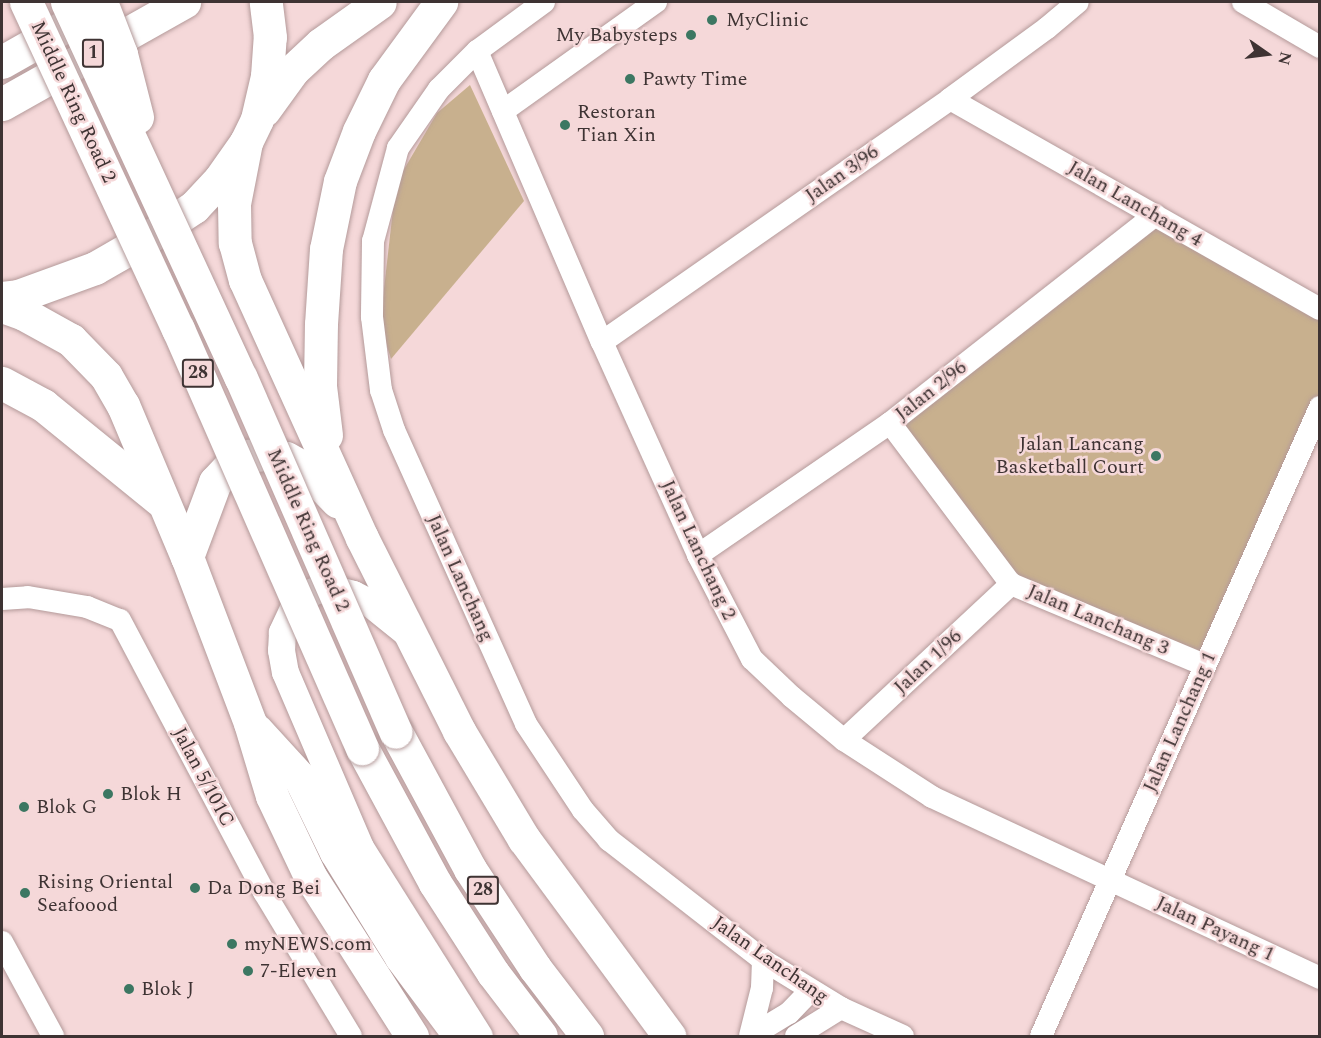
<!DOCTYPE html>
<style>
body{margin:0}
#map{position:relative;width:1321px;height:1038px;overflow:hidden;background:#f5d8d9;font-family:Spectral,serif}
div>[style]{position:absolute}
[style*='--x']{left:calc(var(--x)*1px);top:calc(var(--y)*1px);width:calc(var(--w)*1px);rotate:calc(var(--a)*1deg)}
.green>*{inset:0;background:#c8b08e}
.roads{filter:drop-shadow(0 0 2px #b49a9a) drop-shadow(0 0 2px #b49a9a)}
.minor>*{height:22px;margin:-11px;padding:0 11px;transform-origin:11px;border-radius:11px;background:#fff}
.tertiary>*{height:27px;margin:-13.5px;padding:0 13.5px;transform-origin:13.5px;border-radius:13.5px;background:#fff}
.trunk>*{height:33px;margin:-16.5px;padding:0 16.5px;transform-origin:16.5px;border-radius:16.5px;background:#fff}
.bridges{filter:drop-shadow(0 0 2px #b49a9a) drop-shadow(0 0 2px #b49a9a)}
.trunk-bridge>*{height:33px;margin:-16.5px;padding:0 16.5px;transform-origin:16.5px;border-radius:16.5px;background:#fff}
.dots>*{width:16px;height:16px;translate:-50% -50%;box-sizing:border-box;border:3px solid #f5d8d9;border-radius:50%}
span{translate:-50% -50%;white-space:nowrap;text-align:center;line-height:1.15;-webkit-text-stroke:5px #f5d8d9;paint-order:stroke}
.shield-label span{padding:2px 4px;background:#f5d8d9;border:2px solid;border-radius:4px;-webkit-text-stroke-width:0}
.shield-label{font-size:18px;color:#3e3333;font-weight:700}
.poi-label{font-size:20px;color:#3e3333}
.left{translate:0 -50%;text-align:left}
.right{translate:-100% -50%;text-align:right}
.street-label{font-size:20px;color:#3e3333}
.frame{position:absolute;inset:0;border:3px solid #3e3333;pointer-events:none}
.north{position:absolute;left:1237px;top:24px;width:60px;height:60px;-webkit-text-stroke:4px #f5d8d9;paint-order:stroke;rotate:104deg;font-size:16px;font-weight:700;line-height:24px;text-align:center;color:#3e3333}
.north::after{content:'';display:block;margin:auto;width:21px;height:27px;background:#3e3333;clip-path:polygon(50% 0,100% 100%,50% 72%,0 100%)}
</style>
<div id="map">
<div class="green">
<div style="clip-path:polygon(470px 85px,524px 201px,391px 359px,380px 324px,396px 183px,437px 113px)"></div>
<div style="clip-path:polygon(1155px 215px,1319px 309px,1319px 407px,1205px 665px,1011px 584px,890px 423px)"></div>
</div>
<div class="roads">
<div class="minor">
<div style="--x:544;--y:2;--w:83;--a:143.8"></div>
<div style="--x:477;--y:51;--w:54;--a:135"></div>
<div style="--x:439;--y:89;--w:72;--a:124.8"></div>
<div style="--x:398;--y:148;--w:96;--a:105"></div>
<div style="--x:373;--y:241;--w:76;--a:90.8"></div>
<div style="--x:372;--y:317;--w:74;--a:83"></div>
<div style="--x:381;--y:390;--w:42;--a:72"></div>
<div style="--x:394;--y:430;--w:322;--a:65.8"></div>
<div style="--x:526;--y:724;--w:103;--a:56.5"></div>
<div style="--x:583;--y:810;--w:40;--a:49"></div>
<div style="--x:609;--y:840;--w:195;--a:37.9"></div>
<div style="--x:763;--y:960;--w:92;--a:31.6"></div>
<div style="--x:841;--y:1008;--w:68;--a:24.3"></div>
<div style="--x:1243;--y:2;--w:89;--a:30.3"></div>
<div style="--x:477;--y:51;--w:317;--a:66.8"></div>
<div style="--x:602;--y:342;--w:234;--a:65.7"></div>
<div style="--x:698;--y:555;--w:117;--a:62.6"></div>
<div style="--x:752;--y:659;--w:55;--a:43.5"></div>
<div style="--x:792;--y:697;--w:67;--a:39.6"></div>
<div style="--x:844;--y:740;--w:105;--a:32.9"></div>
<div style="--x:932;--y:797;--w:428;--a:25"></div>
<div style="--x:950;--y:99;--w:425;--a:29.6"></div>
<div style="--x:503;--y:111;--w:188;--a:-35.5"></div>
<div style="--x:602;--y:342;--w:424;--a:-34.9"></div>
<div style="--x:950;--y:99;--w:120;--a:-36.2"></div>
<div style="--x:1047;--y:28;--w:40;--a:-40"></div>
<div style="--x:890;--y:423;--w:201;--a:53.1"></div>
<div style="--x:1011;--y:584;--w:210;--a:22.7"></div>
<div style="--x:698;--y:555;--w:233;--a:-34.5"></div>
<div style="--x:890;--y:423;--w:337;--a:-38.1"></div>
<div style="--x:2;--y:599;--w:26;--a:-4"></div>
<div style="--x:28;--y:597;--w:60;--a:9.6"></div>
<div style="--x:87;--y:607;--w:35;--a:22"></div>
<div style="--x:120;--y:620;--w:308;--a:62.1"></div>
<div style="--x:264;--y:892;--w:168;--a:58.9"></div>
<div style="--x:844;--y:740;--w:229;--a:-43"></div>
<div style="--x:2;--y:942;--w:107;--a:61.5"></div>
<div style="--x:750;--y:1036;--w:49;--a:-76"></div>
<div style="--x:762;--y:988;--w:28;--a:-88"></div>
<div style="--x:751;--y:1036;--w:44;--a:-31.2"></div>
<div style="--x:789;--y:1013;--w:30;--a:-46"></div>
<div style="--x:796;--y:1036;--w:53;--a:-31.9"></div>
<div style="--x:1041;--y:1036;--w:688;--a:-66.08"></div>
</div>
<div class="tertiary">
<div style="--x:408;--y:634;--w:53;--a:-141.2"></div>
<div style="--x:367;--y:601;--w:16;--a:-153"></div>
<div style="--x:353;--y:594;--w:24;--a:-165"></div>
<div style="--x:330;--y:588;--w:17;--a:170"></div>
<div style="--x:313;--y:591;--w:24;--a:142"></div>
<div style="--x:294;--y:606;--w:29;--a:115"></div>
<div style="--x:282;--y:632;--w:18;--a:93"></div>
<div style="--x:281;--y:650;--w:22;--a:80"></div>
<div style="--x:285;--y:672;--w:190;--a:66.8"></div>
<div style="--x:360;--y:847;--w:223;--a:57.8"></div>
</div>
<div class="trunk">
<div style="--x:2;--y:62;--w:112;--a:-29.6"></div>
<div style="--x:2;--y:104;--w:209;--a:-29.3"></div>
<div style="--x:264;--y:110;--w:49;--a:-54.1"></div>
<div style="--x:293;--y:70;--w:38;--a:-43"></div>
<div style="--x:321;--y:44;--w:72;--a:-35.4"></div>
<div style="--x:246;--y:142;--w:63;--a:101"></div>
<div style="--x:234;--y:204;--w:39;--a:89"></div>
<div style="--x:235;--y:243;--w:38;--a:75"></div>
<div style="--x:245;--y:280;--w:283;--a:65.6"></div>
<div style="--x:362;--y:538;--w:216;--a:63.3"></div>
<div style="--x:459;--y:731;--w:126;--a:59"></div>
<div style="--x:524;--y:839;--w:245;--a:53.6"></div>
<div style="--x:2;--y:298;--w:16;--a:-7"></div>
<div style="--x:18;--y:296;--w:82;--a:-20"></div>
<div style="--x:95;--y:268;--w:62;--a:-29.9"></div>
<div style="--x:149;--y:237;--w:54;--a:-33.7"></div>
<div style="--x:194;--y:207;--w:38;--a:-47"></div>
<div style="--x:220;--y:179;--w:45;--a:-54.9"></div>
<div style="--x:246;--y:142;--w:25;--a:-64"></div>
<div style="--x:257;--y:119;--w:44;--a:-76.9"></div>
<div style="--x:267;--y:76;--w:39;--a:-86"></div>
<div style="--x:270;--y:37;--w:35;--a:-97"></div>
<div style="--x:2;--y:306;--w:23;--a:20"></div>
<div style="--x:24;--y:314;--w:54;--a:29"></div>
<div style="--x:71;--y:340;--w:50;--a:45.8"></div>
<div style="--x:106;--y:376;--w:34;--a:60"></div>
<div style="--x:123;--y:405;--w:165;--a:67.2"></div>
<div style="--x:187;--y:557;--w:178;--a:69.2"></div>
<div style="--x:250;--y:723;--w:76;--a:73.2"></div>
<div style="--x:272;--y:796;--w:89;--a:64.6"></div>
<div style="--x:310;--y:876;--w:190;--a:57.5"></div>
<div style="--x:2;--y:383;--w:47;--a:28.2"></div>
<div style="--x:43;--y:405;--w:151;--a:39.1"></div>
<div style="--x:326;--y:435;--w:49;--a:-97"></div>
<div style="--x:320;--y:386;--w:62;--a:-89.1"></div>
<div style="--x:321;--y:324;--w:75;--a:-86.2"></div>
<div style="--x:326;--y:249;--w:69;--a:-78.4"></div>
<div style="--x:340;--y:181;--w:53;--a:-69.2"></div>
<div style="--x:359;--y:131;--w:57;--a:-63.9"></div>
<div style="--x:384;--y:80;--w:97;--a:-53.8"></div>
<div style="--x:187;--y:557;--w:80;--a:-69.5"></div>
<div style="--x:215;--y:482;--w:23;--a:-47"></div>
<div style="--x:231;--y:465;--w:18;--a:-29"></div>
<div style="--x:247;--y:456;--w:18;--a:-6"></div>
<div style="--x:265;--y:454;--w:21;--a:11"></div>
<div style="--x:286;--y:458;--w:23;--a:29"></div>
<div style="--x:306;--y:469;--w:45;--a:45.9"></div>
<div style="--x:256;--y:730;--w:65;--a:47.5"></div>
<div style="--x:300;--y:778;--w:82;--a:64.1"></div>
<div style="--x:336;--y:852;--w:123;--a:58.2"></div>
<div style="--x:401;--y:957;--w:99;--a:53.2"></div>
<div style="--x:396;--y:732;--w:156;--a:61.6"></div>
<div style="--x:470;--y:869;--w:118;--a:56.7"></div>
<div style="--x:535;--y:968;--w:86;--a:52.6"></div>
<div style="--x:362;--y:748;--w:153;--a:61.6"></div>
<div style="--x:435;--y:883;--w:107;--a:57.2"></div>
<div style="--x:493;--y:973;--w:79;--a:52.7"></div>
</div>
</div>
<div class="bridges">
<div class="trunk-bridge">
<div style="--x:26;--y:2;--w:361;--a:65.1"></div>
<div style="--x:178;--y:329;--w:458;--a:66.3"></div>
<div style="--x:67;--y:2;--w:414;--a:65.2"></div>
<div style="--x:241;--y:378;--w:386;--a:66.4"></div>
<div style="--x:101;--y:2;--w:56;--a:69"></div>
<div style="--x:121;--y:54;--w:65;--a:75.7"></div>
</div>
</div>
<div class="dots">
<div style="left:712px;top:20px;background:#3c7762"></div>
<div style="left:691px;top:35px;background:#3c7762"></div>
<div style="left:630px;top:79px;background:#3c7762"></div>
<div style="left:565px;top:125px;background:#3c7762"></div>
<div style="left:1156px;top:456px;background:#3c7762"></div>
<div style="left:108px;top:794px;background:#3c7762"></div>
<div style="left:24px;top:807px;background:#3c7762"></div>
<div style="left:195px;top:888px;background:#3c7762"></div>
<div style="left:25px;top:893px;background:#3c7762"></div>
<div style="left:232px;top:944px;background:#3c7762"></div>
<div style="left:248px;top:971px;background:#3c7762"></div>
<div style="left:129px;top:989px;background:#3c7762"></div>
</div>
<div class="shield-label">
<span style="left:93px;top:53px">1</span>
<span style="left:198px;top:373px">28</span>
<span style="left:483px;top:890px">28</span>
</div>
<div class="poi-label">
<span class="left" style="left:726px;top:20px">MyClinic</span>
<span class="right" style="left:678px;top:35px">My Babysteps</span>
<span class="left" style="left:642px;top:79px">Pawty Time</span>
<span class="left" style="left:577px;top:124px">Restoran<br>Tian Xin</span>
<span class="right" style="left:1144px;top:456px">Jalan Lancang<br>Basketball Court</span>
<span class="left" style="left:120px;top:794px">Blok H</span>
<span class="left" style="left:36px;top:807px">Blok G</span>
<span class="left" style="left:37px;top:894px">Rising Oriental<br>Seafoood</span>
<span class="left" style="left:207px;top:888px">Da Dong Bei</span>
<span class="left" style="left:244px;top:944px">myNEWS.com</span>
<span class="left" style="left:260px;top:971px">7-Eleven</span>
<span class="left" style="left:141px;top:989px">Blok J</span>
</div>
<div class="street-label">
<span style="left:73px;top:102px;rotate:65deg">Middle Ring Road 2</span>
<span style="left:842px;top:174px;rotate:-35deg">Jalan 3/96</span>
<span style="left:1135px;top:204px;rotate:30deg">Jalan Lanchang 4</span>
<span style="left:931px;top:391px;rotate:-38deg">Jalan 2/96</span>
<span style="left:308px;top:530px;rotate:66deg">Middle Ring Road 2</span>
<span style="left:698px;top:550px;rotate:65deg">Jalan Lanchang 2</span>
<span style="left:460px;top:578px;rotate:66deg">Jalan Lanchang</span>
<span style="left:1098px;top:620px;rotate:23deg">Jalan Lanchang 3</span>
<span style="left:928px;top:662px;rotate:-43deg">Jalan 1/96</span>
<span style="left:1180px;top:722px;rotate:-66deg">Jalan Lanchang 1</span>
<span style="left:203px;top:777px;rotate:62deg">Jalan 5/101C</span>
<span style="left:1215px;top:929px;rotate:25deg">Jalan Payang 1</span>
<span style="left:770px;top:960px;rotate:35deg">Jalan Lanchang</span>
</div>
<div class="frame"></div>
<div class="north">N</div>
</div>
